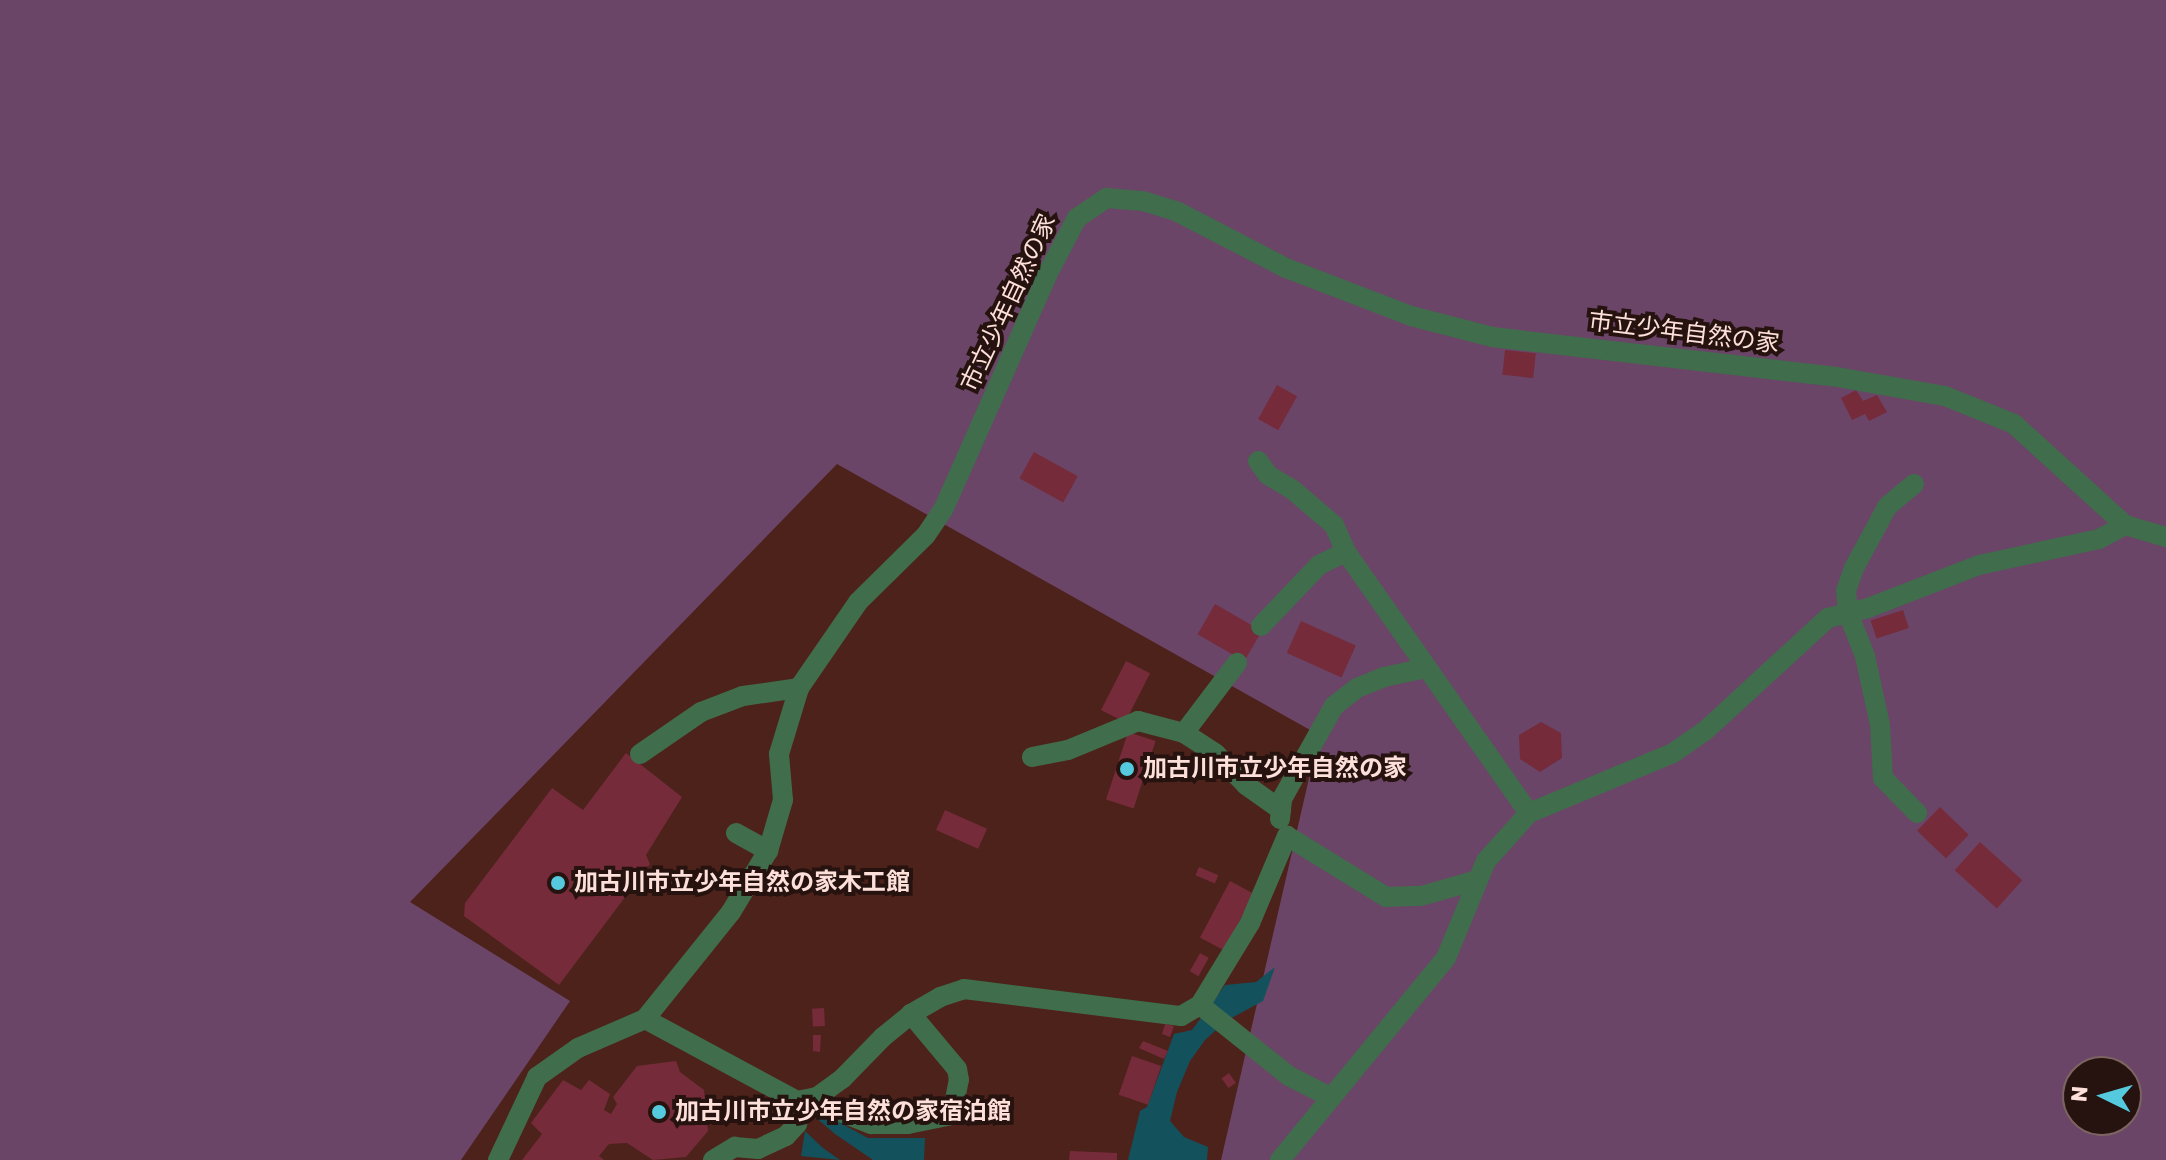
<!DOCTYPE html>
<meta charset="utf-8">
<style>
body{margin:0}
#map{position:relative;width:2166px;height:1160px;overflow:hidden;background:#4d221b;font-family:Rubik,"Noto Sans JP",sans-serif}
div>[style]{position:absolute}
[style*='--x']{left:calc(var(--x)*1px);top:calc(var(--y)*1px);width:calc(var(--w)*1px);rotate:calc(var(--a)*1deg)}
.green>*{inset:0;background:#6b4567}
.water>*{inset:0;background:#13515c}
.building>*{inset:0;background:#752b3a;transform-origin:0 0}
.minor>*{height:20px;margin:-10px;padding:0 10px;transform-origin:10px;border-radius:10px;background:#406d4b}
.dots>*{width:22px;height:22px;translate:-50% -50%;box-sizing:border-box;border:4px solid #26120f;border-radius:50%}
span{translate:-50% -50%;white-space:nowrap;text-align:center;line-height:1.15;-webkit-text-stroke:8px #26120f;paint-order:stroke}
.street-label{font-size:24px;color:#fde0da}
.poi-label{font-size:24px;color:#fde0da;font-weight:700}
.left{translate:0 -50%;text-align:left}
.north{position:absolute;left:2062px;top:1056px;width:80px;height:80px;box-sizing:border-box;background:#26120f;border:2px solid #7c6460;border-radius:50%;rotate:275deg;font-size:22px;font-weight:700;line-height:32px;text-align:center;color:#fde0da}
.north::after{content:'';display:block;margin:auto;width:28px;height:36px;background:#55cade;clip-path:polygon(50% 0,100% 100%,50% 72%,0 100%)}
</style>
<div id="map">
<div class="green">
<div style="clip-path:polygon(evenodd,0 0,2166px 0,2166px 1160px,1221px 1160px,1319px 735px,837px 464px,410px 902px,570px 1001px,461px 1160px,0 1160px,0 0,2078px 1072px,2126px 1072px,2126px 1120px,2078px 1120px,2078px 1072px)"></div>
</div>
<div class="water">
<div style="clip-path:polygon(1275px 967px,1263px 1001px,1226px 1021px,1205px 1040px,1190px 1061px,1177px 1092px,1170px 1121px,1184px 1137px,1208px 1147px,1207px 1160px,1128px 1160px,1140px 1111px,1147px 1107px,1174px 1034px,1192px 1030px,1225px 985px,1256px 982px)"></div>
<div style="clip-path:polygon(818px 1111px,868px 1138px,925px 1138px,924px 1160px,873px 1160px,835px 1134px,814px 1116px)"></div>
<div style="clip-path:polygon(805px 1131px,823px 1148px,840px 1160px,801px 1156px)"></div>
</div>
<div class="building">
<div style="left:1505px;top:350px;width:31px;height:25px;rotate:6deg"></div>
<div style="left:1277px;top:385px;width:23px;height:39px;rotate:29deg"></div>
<div style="clip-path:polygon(1856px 390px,1863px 401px,1877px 395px,1887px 412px,1869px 421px,1865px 414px,1852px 420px,1841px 398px)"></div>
<div style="left:1034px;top:452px;width:50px;height:30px;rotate:29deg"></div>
<div style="left:1215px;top:604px;width:54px;height:35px;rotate:30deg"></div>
<div style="left:1903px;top:610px;width:19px;height:34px;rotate:72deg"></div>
<div style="left:1301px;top:621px;width:60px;height:35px;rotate:24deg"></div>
<div style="left:1126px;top:661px;width:27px;height:55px;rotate:27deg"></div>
<div style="clip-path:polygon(1541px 722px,1561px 733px,1562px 758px,1540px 772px,1520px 759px,1519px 735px)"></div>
<div style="left:1128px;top:732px;width:29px;height:71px;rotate:18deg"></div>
<div style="clip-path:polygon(626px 753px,682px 797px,646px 855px,650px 864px,559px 985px,464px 916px,465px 903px,552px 788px,583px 810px)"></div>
<div style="left:1940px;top:807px;width:40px;height:33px;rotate:44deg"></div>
<div style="left:945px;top:810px;width:46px;height:22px;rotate:24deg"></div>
<div style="left:1980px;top:842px;width:57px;height:38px;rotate:42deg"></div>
<div style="left:1199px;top:867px;width:21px;height:9px;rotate:23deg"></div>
<div style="left:1230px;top:881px;width:27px;height:64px;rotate:28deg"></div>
<div style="left:1200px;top:953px;width:10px;height:21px;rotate:29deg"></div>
<div style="left:824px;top:1008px;width:18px;height:12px;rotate:87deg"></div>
<div style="clip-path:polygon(1165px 1024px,1174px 1026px,1170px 1037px,1162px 1034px)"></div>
<div style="clip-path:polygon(813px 1035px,821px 1035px,820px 1052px,813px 1051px)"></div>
<div style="clip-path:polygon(1143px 1041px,1168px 1051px,1164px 1059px,1139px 1048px)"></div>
<div style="left:1132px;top:1056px;width:31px;height:41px;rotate:19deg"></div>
<div style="clip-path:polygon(676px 1061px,680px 1072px,704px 1090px,708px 1131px,686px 1157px,653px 1160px,627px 1143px,609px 1144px,599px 1156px,604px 1160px,522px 1160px,542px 1134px,531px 1123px,563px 1080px,581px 1090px,589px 1080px,610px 1094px,604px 1110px,611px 1114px,617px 1104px,613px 1097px,637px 1066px)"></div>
<div style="left:1229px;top:1073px;width:12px;height:9px;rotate:55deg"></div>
<div style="clip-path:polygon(1070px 1151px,1117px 1153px,1117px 1160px,1069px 1160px)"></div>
</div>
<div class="minor">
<div style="--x:1258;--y:461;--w:17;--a:54"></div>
<div style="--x:1268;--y:475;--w:29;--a:31"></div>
<div style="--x:1293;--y:490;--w:54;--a:40.5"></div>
<div style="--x:1334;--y:525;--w:30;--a:66"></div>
<div style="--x:1346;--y:552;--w:319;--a:55"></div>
<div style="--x:1914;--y:484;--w:35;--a:140"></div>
<div style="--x:1887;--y:507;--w:69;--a:118.4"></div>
<div style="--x:1854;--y:568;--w:24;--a:109"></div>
<div style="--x:1846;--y:591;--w:22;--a:85"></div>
<div style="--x:1848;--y:613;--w:46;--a:68.4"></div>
<div style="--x:1865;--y:656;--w:71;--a:77.7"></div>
<div style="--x:1880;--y:725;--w:53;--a:86.8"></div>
<div style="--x:1883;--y:778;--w:49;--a:45.8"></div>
<div style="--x:1261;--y:626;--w:84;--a:-46.4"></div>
<div style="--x:1319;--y:565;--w:30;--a:-26"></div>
<div style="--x:1184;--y:733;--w:88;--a:-52.9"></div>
<div style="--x:640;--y:754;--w:74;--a:-34.5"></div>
<div style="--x:701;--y:712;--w:45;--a:-20.9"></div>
<div style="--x:743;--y:696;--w:57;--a:-8.1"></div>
<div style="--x:1032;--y:757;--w:37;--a:-11"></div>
<div style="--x:1068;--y:750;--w:76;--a:-22.5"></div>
<div style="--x:1138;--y:721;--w:48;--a:14.6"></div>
<div style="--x:1184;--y:733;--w:38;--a:33"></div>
<div style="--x:1216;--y:754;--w:43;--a:45.9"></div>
<div style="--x:1246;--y:785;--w:43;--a:35.5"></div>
<div style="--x:1280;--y:819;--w:20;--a:-84"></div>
<div style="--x:1282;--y:799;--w:107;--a:-60.8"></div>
<div style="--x:1334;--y:706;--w:29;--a:-38"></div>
<div style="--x:1357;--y:688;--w:29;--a:-22"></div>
<div style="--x:1384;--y:677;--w:43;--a:-12.1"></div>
<div style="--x:736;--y:833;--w:37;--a:29"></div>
<div style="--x:1200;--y:1005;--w:114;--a:38.6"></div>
<div style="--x:1289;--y:1076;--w:46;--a:27.1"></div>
<div style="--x:645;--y:1019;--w:173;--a:28.3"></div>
<div style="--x:797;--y:1101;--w:20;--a:-11"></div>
<div style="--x:817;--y:1097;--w:31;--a:-36"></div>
<div style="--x:842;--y:1079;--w:59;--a:-45.7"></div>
<div style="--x:883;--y:1037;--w:36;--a:-39"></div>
<div style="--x:911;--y:1014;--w:34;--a:-30"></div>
<div style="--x:940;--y:997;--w:25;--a:-18"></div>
<div style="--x:964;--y:989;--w:219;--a:7.1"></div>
<div style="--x:1181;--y:1016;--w:22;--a:-30"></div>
<div style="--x:1200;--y:1005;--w:96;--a:-58.6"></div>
<div style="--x:1250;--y:923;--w:95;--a:-67"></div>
<div style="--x:1287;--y:836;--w:116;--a:31.6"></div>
<div style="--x:1386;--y:897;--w:35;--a:-2"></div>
<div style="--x:1421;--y:896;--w:58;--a:-15.9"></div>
<div style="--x:817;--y:1097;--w:9;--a:58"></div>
<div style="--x:822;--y:1105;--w:53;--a:21.2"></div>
<div style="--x:871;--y:1124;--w:37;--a:0"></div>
<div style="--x:908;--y:1124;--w:45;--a:-11.6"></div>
<div style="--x:952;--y:1115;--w:36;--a:-79"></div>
<div style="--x:959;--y:1080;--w:11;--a:-100"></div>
<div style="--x:957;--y:1069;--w:72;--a:-129.9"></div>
<div style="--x:498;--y:1160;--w:92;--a:-64.8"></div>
<div style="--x:537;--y:1077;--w:50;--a:-35.3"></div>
<div style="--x:578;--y:1048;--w:73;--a:-23.4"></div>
<div style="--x:645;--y:1019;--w:137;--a:-51.2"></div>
<div style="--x:731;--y:912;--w:71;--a:-58.8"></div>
<div style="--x:768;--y:851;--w:53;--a:-73.6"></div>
<div style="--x:783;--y:800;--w:46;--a:-95"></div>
<div style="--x:779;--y:754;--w:69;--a:-73.1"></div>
<div style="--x:799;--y:688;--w:104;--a:-55.5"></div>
<div style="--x:858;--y:602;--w:95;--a:-44.6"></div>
<div style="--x:926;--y:535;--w:32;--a:-56"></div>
<div style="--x:944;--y:508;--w:259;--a:-66.1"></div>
<div style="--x:1049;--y:271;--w:60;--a:-62.2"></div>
<div style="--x:1077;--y:218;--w:36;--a:-34"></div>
<div style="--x:1107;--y:198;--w:36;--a:5"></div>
<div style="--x:1143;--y:201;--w:34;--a:17"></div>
<div style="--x:1176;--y:211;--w:124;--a:27.4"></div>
<div style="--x:1286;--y:268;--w:134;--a:21"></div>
<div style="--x:1411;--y:316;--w:84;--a:14.5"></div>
<div style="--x:1492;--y:337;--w:347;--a:6.6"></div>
<div style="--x:1837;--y:377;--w:110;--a:10"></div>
<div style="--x:1945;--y:396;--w:74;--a:22.1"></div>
<div style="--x:2014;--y:424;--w:150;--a:42.3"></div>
<div style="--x:2125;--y:525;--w:43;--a:16.3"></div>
<div style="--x:713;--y:1160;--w:26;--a:-31"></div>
<div style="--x:735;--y:1147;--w:23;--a:5"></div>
<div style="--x:758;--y:1149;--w:31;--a:-25"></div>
<div style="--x:786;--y:1136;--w:16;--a:-47"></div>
<div style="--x:797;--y:1124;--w:11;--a:-75"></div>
<div style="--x:800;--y:1113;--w:12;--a:-104"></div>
<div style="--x:1280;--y:1160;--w:261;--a:-50.6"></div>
<div style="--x:1446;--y:958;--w:105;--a:-67.6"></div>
<div style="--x:1486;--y:861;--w:64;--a:-48.1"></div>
<div style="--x:1529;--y:813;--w:156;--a:-22.6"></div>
<div style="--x:1673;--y:753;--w:40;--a:-34.9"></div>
<div style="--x:1706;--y:730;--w:166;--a:-42.6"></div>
<div style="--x:1828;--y:618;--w:41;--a:-14"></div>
<div style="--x:1868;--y:608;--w:119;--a:-21.2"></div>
<div style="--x:1979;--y:565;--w:123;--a:-12.2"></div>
<div style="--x:2099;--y:539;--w:30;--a:-28"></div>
</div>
<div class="dots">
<div style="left:1127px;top:769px;background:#55cade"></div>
<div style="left:558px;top:883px;background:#55cade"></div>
<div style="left:659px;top:1112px;background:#55cade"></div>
</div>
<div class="street-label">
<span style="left:1009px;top:303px;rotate:-65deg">市立少年自然の家</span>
<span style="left:1684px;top:333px;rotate:7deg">市立少年自然の家</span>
</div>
<div class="poi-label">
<span class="left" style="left:1143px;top:769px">加古川市立少年自然の家</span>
<span class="left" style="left:574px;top:883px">加古川市立少年自然の家木工館</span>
<span class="left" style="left:675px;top:1112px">加古川市立少年自然の家宿泊館</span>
</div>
<div class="north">N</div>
</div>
